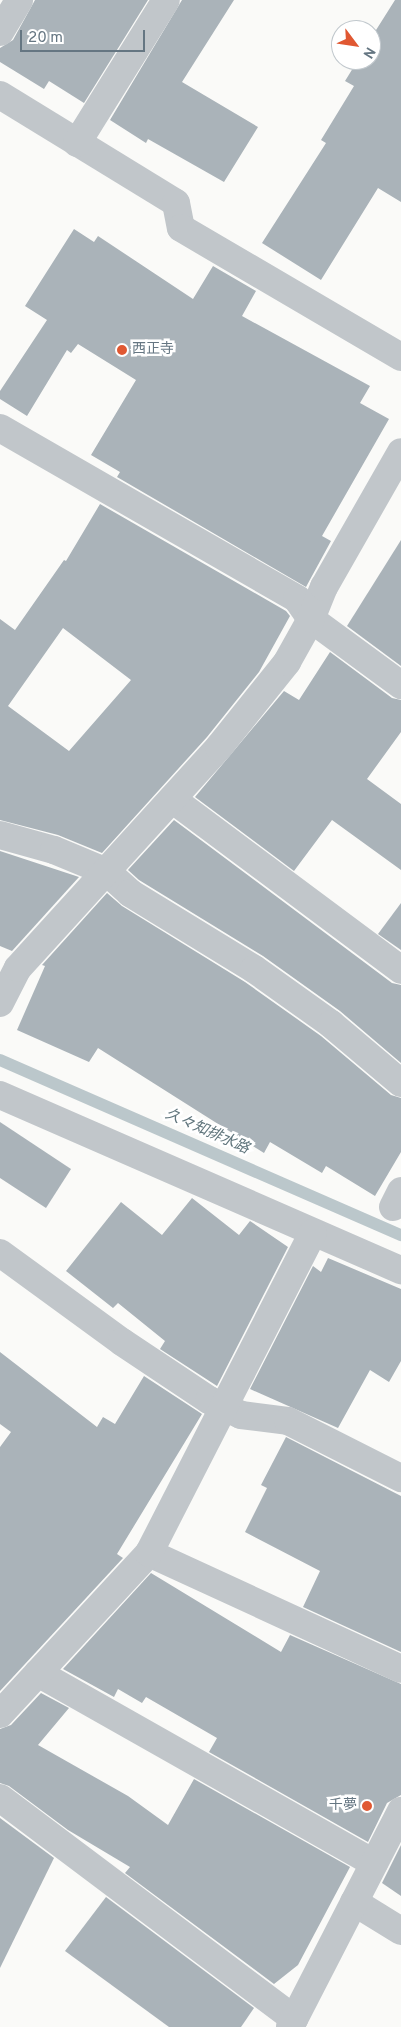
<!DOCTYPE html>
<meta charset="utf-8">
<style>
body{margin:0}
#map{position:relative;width:401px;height:2027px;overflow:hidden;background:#fafaf8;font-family:Overpass,"Noto Sans JP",sans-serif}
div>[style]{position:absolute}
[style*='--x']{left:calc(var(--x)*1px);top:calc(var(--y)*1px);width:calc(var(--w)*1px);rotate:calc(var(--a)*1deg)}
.stream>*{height:12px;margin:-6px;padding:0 6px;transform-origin:6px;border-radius:6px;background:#bbc7cb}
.building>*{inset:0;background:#aab3b9}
.minor>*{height:28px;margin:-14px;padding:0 14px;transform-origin:14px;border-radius:14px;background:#c1c6ca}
.dots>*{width:14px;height:14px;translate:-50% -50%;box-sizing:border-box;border:2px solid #fff;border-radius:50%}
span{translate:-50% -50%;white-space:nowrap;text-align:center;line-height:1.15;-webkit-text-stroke:5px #fff;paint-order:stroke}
.poi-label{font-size:14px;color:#657682}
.left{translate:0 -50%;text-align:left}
.right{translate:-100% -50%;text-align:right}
.water-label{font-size:15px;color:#60757c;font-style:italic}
.north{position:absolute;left:331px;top:20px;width:50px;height:50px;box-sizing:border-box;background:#fff;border:1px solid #c1c8cd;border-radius:50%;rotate:121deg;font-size:14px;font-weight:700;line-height:20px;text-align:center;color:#657682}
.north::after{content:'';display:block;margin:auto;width:18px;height:22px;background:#e05832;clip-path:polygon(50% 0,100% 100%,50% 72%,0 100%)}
.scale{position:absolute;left:20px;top:30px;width:125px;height:22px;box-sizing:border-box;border:2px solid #657682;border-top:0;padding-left:6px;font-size:15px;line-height:18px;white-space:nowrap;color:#657682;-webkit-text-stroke:4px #fff;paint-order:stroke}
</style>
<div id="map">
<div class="stream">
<div style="--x:0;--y:1060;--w:438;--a:23.6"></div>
</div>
<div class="building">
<div style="clip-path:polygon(35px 0,148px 0,84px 103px,49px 81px,44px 89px,0 62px,0 48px,13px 40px)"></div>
<div style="clip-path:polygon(182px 0,234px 0,182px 82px,258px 127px,224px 182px,148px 139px,146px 143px,110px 120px)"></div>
<div style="clip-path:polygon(395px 0,401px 0,401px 202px,378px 188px,321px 280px,262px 243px,326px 143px,321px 140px,354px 86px,345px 81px,358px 60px,371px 60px,371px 38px)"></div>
<div style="clip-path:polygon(74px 229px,94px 242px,98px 236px,193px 299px,213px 266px,256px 291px,242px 316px,370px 386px,360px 403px,389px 419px,322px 536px,331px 541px,306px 587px,117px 477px,120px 472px,91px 455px,136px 380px,78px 344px,71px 353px,67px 350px,27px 416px,0 399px,0 391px,47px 320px,25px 306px)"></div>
<div style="clip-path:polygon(evenodd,100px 504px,286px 611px,290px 616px,259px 672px,207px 737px,102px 853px,58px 835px,0 820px,0 619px,15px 630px,64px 560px,66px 561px,100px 504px,63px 628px,131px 680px,69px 751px,8px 706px,63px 628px)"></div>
<div style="clip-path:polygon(401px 540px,401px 666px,347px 626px)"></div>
<div style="clip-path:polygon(330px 652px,392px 698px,401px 700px,401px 732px,367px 779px,401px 804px,401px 870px,332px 820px,294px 871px,195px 797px,284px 691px,299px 700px)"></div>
<div style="clip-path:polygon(174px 820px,392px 983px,401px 985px,401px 1063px,340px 1011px,263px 956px,139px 880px,128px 870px)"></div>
<div style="clip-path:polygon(0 851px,79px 877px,12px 951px,0 946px)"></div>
<div style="clip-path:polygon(107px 893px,122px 906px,245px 982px,321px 1036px,391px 1095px,401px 1098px,401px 1152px,375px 1196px,326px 1166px,322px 1173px,270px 1142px,264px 1153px,98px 1048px,89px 1062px,17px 1030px,45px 966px,42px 965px)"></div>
<div style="clip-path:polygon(401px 903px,401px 950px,378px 934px)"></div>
<div style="clip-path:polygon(0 1122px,71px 1169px,46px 1208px,0 1178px)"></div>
<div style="clip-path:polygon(192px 1198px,239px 1235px,250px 1221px,288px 1247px,217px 1386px,160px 1349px,165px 1341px,118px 1303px,113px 1308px,66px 1271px,121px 1202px,162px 1235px)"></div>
<div style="clip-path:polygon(328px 1258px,401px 1289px,401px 1361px,389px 1382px,370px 1370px,338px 1428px,250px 1389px,313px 1266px,321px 1272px)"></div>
<div style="clip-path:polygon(0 1352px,97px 1427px,103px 1417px,115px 1424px,144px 1376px,202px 1414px,117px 1554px,123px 1558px,0 1691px,0 1447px,11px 1432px,0 1424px)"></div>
<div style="clip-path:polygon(286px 1437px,401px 1496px,401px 1652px,303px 1607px,320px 1571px,245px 1532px,267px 1488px,261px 1485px)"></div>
<div style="clip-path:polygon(151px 1573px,281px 1652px,290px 1635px,401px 1684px,401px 1795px,387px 1803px,368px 1842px,209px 1752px,217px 1738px,146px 1697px,142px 1703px,118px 1689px,114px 1697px,63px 1669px)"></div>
<div style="clip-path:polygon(41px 1693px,69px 1708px,38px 1745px,128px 1796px,168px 1825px,194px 1779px,350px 1867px,298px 1965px,274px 1984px,125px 1873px,130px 1867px,68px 1830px,9px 1786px,0 1783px,0 1729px,11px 1725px)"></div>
<div style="clip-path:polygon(0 1818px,54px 1858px,0 1968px)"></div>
<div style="clip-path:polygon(401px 1845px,401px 1896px,382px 1883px)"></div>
<div style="clip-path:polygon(106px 1897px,254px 2008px,241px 2027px,169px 2027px,65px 1951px)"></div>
</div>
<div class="minor">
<div style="--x:0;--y:32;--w:37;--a:-59"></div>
<div style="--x:0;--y:95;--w:206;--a:31.5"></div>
<div style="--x:176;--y:203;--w:25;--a:79"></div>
<div style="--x:181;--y:228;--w:255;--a:30.4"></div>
<div style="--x:77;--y:143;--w:168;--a:-58.1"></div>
<div style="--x:0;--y:428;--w:343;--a:29.9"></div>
<div style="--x:297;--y:599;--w:24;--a:55"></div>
<div style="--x:311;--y:619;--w:112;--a:36.3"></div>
<div style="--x:172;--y:799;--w:286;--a:36.7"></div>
<div style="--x:0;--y:835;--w:56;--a:15.5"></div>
<div style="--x:54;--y:850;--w:57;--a:22.5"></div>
<div style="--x:107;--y:872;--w:31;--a:42"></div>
<div style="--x:130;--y:893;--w:145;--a:31.5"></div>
<div style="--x:254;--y:969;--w:95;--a:35.5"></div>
<div style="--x:331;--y:1024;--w:92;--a:40.1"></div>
<div style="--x:0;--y:1003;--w:39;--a:-63"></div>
<div style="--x:18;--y:968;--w:299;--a:-47.7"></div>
<div style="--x:219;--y:747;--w:109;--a:-51.3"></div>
<div style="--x:287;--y:662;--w:49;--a:-60.8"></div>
<div style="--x:311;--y:619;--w:35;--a:-68"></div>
<div style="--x:324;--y:587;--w:155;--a:-60.3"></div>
<div style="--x:0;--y:1095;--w:438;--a:23.6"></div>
<div style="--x:393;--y:1207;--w:18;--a:-63"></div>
<div style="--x:0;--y:1253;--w:151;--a:36.1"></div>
<div style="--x:122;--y:1342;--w:105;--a:33.7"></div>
<div style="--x:209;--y:1400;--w:35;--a:25"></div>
<div style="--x:241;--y:1415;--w:47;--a:7.3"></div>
<div style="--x:288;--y:1421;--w:127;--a:26.8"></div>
<div style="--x:149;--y:1553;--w:277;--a:24.7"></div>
<div style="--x:38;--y:1673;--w:386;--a:29.5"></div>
<div style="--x:0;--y:1714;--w:219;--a:-47.2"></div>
<div style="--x:149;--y:1553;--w:360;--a:-62.9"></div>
<div style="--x:0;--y:1798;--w:368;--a:36.9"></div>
<div style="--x:354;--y:1902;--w:55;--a:31.7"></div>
<div style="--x:290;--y:2027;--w:243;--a:-62.8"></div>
</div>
<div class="dots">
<div style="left:122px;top:350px;background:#e05832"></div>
<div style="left:367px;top:1806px;background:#e05832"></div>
</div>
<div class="poi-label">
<span class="left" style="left:132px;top:350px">西正寺</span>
<span class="right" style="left:357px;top:1806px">千夢</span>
</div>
<div class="water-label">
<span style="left:207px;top:1132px;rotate:24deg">久々知排水路</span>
</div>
<div class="north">N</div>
<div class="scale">20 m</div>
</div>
